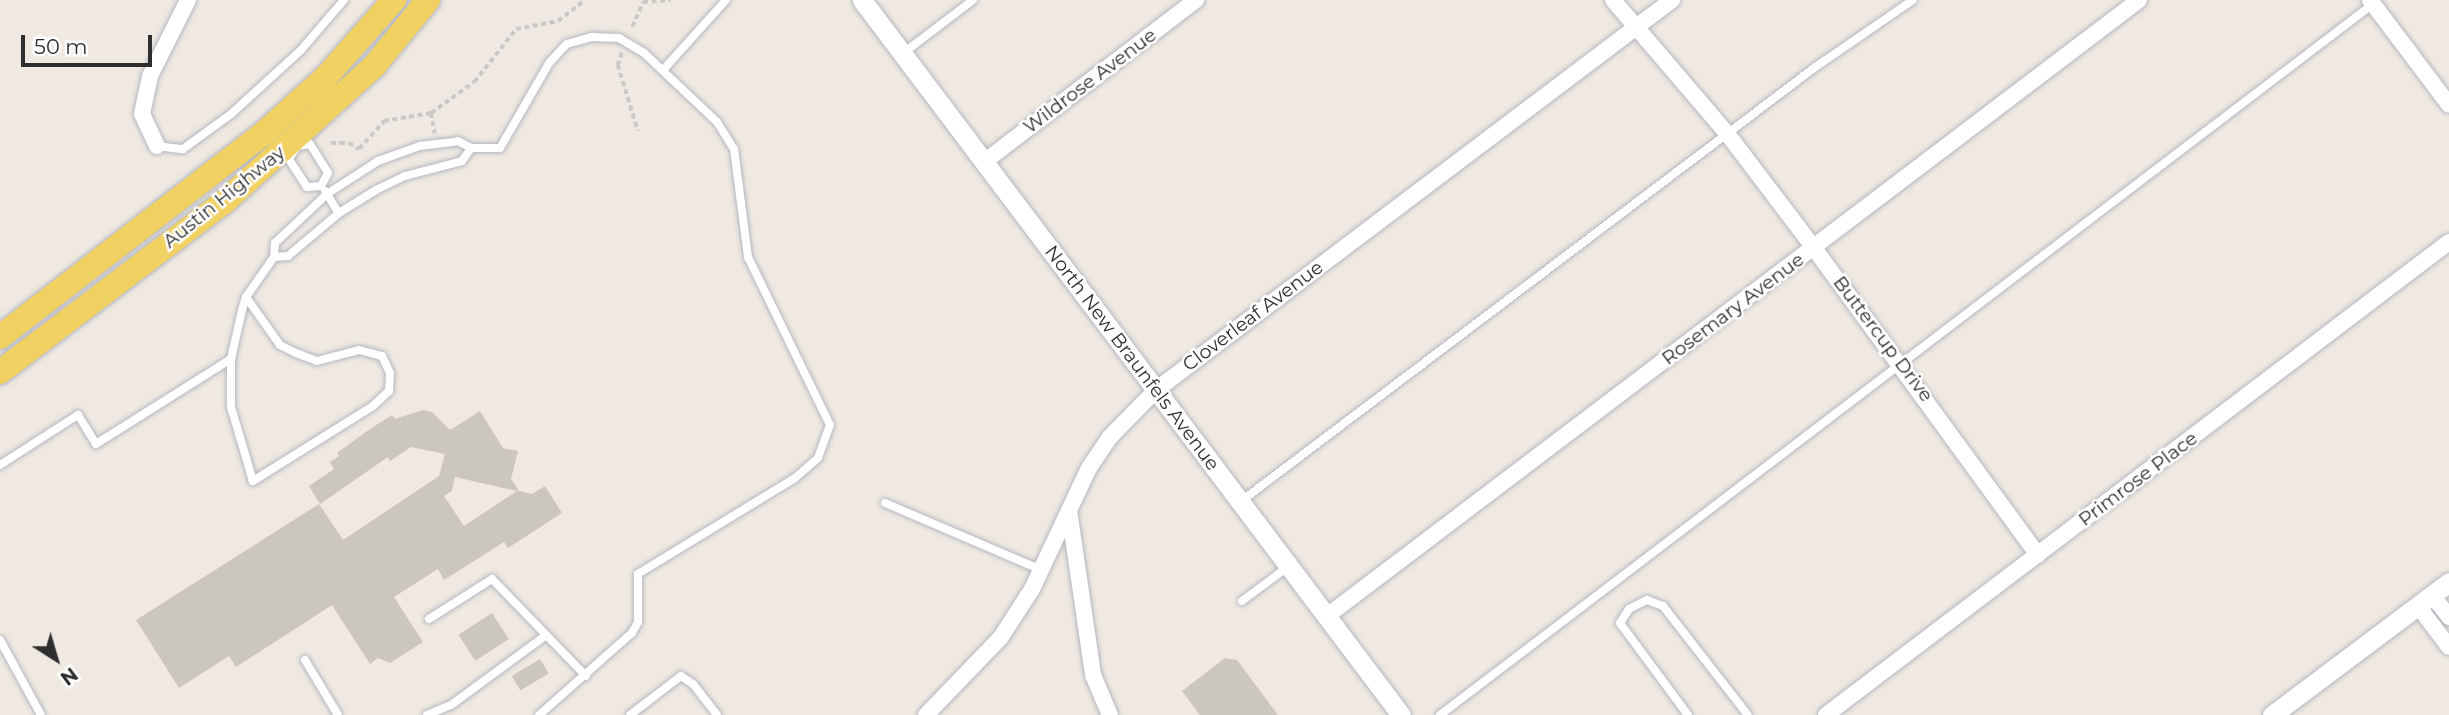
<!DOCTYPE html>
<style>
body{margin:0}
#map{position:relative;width:2449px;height:715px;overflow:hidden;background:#efe9e1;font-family:Montserrat,sans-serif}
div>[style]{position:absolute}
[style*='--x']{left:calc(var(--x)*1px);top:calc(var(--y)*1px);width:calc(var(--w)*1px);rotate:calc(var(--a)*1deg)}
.building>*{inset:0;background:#cbc7bf;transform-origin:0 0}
.path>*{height:3.5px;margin-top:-1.75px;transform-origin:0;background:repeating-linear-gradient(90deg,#c9c9c9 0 5px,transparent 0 8.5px)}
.roads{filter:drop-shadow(0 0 2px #b4b7c1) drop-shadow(0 0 2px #b4b7c1)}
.service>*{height:8px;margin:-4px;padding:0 4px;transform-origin:4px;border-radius:4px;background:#fff}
.minor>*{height:16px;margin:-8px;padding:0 8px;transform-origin:8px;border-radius:8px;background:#fff}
.tertiary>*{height:19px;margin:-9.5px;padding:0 9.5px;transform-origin:9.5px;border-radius:9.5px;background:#fff}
.primary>*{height:24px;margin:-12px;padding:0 12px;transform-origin:12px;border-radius:12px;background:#f2d163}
span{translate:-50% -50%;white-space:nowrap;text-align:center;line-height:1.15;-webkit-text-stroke:5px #fff;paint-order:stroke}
.street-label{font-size:19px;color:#2e2e2e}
.north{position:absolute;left:21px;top:624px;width:70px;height:70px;-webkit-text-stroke:5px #fff;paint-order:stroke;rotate:143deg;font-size:19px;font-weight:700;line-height:28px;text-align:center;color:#2e2e2e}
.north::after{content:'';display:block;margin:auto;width:24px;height:32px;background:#2e2e2e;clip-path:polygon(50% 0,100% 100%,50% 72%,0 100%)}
.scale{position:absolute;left:21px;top:35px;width:131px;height:32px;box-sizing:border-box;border:4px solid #2e2e2e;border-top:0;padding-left:9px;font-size:21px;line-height:24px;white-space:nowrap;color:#2e2e2e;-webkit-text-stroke:5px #fff;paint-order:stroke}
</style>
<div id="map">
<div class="building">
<div style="clip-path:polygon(evenodd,423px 410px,432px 412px,450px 430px,480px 411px,503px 448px,518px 451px,511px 479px,519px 491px,532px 494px,545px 486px,562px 513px,508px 548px,504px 542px,444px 580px,438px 569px,394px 597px,423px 642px,390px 663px,378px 658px,370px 664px,332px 605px,236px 667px,229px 656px,179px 688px,136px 620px,319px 504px,343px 540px,439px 476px,445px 454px,411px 447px,390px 461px,388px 457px,320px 504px,309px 486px,334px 469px,330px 462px,339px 456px,337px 453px,370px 429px,392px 415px,395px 419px,423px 410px,455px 477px,517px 491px,464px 526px,444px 496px,452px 491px,455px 477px)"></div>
<div style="left:492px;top:613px;width:31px;height:40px;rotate:57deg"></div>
<div style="clip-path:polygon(1225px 658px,1237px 660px,1278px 715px,1200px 715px,1182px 691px)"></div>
<div style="left:540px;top:659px;width:17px;height:33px;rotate:59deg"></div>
</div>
<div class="path">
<div style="--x:632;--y:27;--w:27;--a:-66"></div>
<div style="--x:643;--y:2;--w:28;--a:-4"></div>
<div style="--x:622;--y:53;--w:13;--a:108"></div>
<div style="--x:618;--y:65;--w:69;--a:73.1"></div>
<div style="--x:431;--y:113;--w:21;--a:79"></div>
<div style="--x:331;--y:143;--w:18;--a:0"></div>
<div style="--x:349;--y:143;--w:12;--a:31"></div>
<div style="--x:359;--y:149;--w:38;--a:-48"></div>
<div style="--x:384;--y:121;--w:48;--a:-9.7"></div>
<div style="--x:431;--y:113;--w:53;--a:-35.8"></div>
<div style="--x:474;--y:82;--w:68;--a:-51.6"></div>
<div style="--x:516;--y:29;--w:43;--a:-10.8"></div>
<div style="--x:558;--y:21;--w:34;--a:-38"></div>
</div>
<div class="roads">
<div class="service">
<div style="--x:902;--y:54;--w:89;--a:-37.3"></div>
<div style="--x:663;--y:70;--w:94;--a:-48"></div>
<div style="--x:310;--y:144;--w:34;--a:58"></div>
<div style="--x:328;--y:173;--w:15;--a:118"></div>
<div style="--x:321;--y:186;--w:14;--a:176"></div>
<div style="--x:307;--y:187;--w:33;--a:-123"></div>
<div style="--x:289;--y:159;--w:15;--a:-58"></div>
<div style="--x:297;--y:146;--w:13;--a:-9"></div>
<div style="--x:157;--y:146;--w:26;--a:7"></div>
<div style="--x:183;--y:149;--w:59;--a:-36.1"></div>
<div style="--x:231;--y:114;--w:95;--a:-42.4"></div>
<div style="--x:301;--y:50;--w:66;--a:-49.3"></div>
<div style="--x:325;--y:191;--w:26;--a:58"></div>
<div style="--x:274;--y:257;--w:14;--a:-4"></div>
<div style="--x:288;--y:256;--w:67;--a:-40.1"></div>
<div style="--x:339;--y:213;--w:44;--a:-31.9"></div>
<div style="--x:376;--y:190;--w:32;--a:-26"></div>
<div style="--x:405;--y:176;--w:59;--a:-14.7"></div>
<div style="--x:462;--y:161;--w:16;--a:-55"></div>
<div style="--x:246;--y:297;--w:59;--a:54.7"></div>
<div style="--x:280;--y:345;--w:18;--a:27"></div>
<div style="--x:296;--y:353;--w:22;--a:21"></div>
<div style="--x:317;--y:361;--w:43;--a:-14.7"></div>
<div style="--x:359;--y:350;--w:24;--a:15"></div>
<div style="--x:382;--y:356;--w:19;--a:65"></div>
<div style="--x:390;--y:373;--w:18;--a:93"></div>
<div style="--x:389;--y:391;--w:22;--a:137"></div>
<div style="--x:373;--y:406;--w:142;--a:148"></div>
<div style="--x:253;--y:481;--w:77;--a:-106.6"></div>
<div style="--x:231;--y:407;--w:48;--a:-90"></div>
<div style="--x:231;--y:359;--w:50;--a:-77.3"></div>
<div style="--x:242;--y:310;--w:14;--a:-73"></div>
<div style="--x:246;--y:297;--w:49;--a:-55"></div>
<div style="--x:274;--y:257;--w:14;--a:-86"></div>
<div style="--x:275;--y:243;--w:71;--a:-43.3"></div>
<div style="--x:327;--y:194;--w:61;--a:-32.9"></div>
<div style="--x:378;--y:161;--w:45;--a:-19.7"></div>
<div style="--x:420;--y:146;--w:38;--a:-7"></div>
<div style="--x:458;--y:141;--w:15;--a:28"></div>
<div style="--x:471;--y:148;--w:29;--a:0"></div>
<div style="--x:500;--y:148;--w:98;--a:-60"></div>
<div style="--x:549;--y:63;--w:26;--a:-47"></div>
<div style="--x:567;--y:44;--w:26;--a:-16"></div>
<div style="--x:592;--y:37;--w:27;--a:2"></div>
<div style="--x:619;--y:38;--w:29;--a:31"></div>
<div style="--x:644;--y:53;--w:100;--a:43.4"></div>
<div style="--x:717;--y:122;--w:32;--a:58"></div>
<div style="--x:734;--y:149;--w:109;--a:82.6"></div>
<div style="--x:748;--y:257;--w:187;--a:64"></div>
<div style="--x:830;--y:425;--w:35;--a:110"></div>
<div style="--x:818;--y:458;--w:30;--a:139"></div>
<div style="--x:795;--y:478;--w:184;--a:148.6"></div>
<div style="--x:638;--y:574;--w:48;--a:90"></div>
<div style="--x:638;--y:622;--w:13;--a:119"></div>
<div style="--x:632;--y:633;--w:124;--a:138.6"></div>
<div style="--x:0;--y:465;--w:93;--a:-32.7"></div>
<div style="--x:78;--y:415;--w:34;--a:58"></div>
<div style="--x:96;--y:444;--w:160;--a:-32.2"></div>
<div style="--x:1240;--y:502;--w:720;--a:-37.09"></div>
<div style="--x:1814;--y:68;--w:120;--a:-34.5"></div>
<div style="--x:885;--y:503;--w:170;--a:23.2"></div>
<div style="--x:1242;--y:601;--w:59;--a:-36.7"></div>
<div style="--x:429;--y:619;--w:75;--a:-32.4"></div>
<div style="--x:492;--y:579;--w:135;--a:45.9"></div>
<div style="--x:0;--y:640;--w:85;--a:61.3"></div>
<div style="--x:305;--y:660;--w:64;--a:59"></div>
<div style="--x:427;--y:715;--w:26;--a:-23"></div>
<div style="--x:451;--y:705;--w:117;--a:-36.3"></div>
<div style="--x:630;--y:715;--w:64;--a:-37.4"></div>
<div style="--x:681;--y:676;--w:14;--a:34"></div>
<div style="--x:693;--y:684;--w:39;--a:52"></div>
<div style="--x:1440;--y:715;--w:1173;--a:-37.31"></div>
<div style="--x:1688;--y:715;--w:114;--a:-126.5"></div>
<div style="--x:1620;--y:623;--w:17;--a:-57"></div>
<div style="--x:1629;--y:609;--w:20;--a:-27"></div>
<div style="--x:1647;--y:600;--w:17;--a:21"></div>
<div style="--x:1663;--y:606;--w:138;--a:52.1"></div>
</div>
<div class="minor">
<div style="--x:1613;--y:0;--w:179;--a:49.5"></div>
<div style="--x:1729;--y:136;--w:141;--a:52.8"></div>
<div style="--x:1814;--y:248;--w:380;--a:53.9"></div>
<div style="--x:2370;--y:0;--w:131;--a:53"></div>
<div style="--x:157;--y:146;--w:35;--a:-115"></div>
<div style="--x:142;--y:114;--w:39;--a:-78"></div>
<div style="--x:150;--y:76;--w:85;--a:-63.4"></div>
<div style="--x:984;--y:162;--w:267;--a:-37.4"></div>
<div style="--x:1069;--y:510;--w:167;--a:81.7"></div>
<div style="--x:1093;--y:675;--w:43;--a:67"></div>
<div style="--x:2432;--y:595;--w:28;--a:52"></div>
<div style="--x:2418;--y:606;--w:51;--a:52.9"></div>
<div style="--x:1327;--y:616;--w:1019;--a:-37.18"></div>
<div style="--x:926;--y:715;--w:108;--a:-46.1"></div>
<div style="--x:1001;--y:637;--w:57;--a:-57.1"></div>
<div style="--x:1032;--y:589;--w:134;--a:-64.8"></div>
<div style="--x:1089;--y:468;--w:37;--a:-56"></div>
<div style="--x:1110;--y:437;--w:66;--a:-45.6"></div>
<div style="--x:1156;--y:390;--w:647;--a:-37.08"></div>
<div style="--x:1826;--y:715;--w:782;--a:-37.21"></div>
</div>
<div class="tertiary">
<div style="--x:862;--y:0;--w:895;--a:52.99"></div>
<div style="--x:2272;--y:715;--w:221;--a:-36.9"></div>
</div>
<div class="primary">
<div style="--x:0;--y:337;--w:332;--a:-37.7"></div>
<div style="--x:263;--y:134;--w:85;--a:-42.1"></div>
<div style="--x:326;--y:77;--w:103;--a:-48.6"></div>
<div style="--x:0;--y:372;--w:280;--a:-37.2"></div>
<div style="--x:223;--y:203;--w:205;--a:-42.2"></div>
<div style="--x:375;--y:65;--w:84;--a:-50.8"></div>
</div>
</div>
<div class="street-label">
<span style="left:1090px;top:81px;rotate:-37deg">Wildrose Avenue</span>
<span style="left:224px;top:197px;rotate:-39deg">Austin Highway</span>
<span style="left:1733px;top:309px;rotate:-37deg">Rosemary Avenue</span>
<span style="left:1253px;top:316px;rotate:-37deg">Cloverleaf Avenue</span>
<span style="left:1883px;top:339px;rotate:53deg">Buttercup Drive</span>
<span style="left:1132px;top:358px;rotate:53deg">North New Braunfels Avenue</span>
<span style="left:2138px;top:479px;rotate:-37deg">Primrose Place</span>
</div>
<div class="north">N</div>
<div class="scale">50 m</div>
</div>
